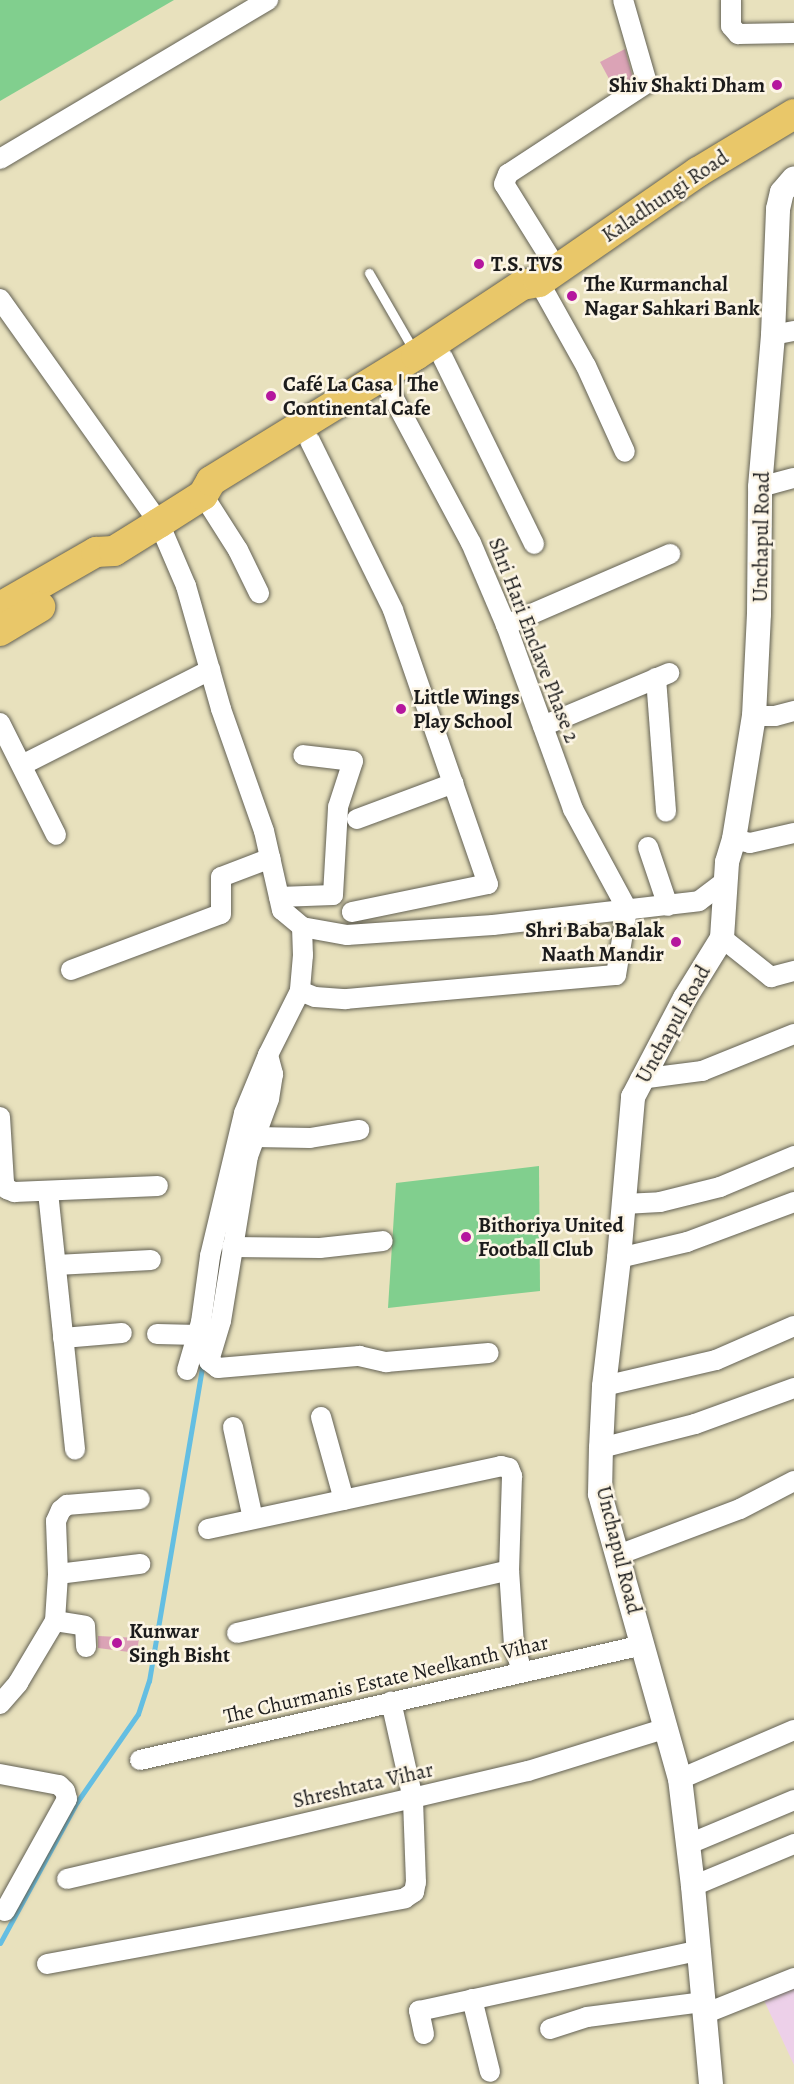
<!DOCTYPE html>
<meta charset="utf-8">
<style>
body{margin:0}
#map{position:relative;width:794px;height:2084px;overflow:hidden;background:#e8e1bd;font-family:Alegreya,serif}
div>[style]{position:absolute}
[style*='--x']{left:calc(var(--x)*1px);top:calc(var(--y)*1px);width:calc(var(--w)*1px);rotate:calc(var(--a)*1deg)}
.built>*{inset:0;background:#edd0e9}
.green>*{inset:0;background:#81cf8e}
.stream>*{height:5px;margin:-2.5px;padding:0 2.5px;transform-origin:2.5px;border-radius:2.5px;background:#64bee2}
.building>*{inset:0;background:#dba3b6}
.roads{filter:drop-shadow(0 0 2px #636154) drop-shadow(0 0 2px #636154)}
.service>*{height:9px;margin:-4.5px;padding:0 4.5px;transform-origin:4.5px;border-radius:4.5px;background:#fff}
.minor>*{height:20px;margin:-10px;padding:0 10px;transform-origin:10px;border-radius:10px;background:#fff}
.tertiary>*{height:24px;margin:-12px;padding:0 12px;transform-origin:12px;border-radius:12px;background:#fff}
.primary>*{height:30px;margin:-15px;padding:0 15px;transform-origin:15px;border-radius:15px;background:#e9c769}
.dots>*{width:16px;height:16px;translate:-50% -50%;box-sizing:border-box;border:3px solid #fcf5e5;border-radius:50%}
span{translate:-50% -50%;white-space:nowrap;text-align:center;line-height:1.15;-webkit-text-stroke:5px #fcf5e5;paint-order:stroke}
.poi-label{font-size:21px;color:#1c1c1c;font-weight:700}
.right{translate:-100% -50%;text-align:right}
.left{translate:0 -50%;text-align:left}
.street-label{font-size:21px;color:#1c1c1c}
</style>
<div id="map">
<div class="built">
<div style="clip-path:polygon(794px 1982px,794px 2065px,762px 1996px)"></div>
</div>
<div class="green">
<div style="clip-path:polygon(0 0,174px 0,0 101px)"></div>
<div style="clip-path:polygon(539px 1166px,540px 1291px,388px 1308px,396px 1183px)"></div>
</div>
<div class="stream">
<div style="--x:211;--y:1318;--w:26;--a:-79"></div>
<div style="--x:0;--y:1943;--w:161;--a:-61.4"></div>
<div style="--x:77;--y:1802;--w:107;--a:-55.3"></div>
<div style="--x:138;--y:1714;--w:35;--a:-72"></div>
<div style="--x:149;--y:1681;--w:324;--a:-80.4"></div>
</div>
<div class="building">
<div style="clip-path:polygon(625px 49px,633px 78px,615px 90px,600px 62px)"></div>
<div style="clip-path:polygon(98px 1636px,139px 1638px,137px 1653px,98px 1648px)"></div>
</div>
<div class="roads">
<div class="service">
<div style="--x:369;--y:273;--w:90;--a:60"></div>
</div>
<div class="minor">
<div style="--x:731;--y:0;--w:26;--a:90"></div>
<div style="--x:731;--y:26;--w:11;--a:49"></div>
<div style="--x:738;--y:34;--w:56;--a:-1"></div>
<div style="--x:0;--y:159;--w:312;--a:-30.7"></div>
<div style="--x:557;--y:269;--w:100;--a:-121.9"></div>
<div style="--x:504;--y:184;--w:11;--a:-68"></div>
<div style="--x:508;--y:174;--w:166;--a:-33.2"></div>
<div style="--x:647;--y:83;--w:86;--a:-106.1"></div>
<div style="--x:539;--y:282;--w:96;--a:60.8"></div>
<div style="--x:586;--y:366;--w:94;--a:65.6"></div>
<div style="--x:0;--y:299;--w:275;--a:54.6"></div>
<div style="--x:159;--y:523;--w:69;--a:66.8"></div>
<div style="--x:186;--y:586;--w:128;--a:74.1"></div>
<div style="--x:221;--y:709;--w:129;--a:70.6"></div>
<div style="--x:264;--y:831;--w:81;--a:77.2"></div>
<div style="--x:282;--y:910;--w:26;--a:40"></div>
<div style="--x:302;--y:927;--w:28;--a:88"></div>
<div style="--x:303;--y:955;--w:36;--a:95"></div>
<div style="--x:300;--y:991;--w:72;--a:116.6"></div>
<div style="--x:268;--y:1055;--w:20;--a:75"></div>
<div style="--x:273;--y:1074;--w:25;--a:99"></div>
<div style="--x:269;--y:1099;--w:61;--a:110.2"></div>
<div style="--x:248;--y:1156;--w:167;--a:99.3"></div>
<div style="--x:221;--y:1321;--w:42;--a:106.7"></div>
<div style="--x:209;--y:1361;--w:11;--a:38"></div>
<div style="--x:218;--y:1368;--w:142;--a:-4.9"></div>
<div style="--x:359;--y:1356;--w:28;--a:13"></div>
<div style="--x:386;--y:1362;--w:103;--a:-5"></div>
<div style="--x:773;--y:335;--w:21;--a:-11"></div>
<div style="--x:443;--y:358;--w:207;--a:63.9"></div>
<div style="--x:310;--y:441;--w:188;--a:63.8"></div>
<div style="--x:393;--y:610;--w:290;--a:70.9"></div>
<div style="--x:488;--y:884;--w:139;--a:168.4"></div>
<div style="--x:760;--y:487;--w:35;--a:-15"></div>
<div style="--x:203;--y:495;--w:65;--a:57.5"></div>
<div style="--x:238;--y:550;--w:48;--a:64"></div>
<div style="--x:506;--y:625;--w:179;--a:-23.4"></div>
<div style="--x:656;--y:678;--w:134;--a:85.7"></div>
<div style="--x:754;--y:716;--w:21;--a:0"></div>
<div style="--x:775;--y:716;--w:20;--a:-15"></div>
<div style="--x:0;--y:723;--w:125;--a:63.4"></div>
<div style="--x:543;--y:726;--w:137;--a:-22.8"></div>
<div style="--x:22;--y:765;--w:211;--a:-26.8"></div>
<div style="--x:357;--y:819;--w:103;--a:-20.4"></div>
<div style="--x:734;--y:839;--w:16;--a:14"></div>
<div style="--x:750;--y:843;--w:45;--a:-12.8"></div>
<div style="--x:648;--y:847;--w:62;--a:71.3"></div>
<div style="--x:279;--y:897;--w:54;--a:-2.1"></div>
<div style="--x:333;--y:895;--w:88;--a:-86.7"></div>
<div style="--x:338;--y:807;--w:48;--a:-71.9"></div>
<div style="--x:353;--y:761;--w:50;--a:-173.2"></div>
<div style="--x:302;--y:927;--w:46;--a:10.1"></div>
<div style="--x:347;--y:935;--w:146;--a:-3.9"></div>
<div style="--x:493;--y:925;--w:207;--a:-6.6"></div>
<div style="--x:699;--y:901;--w:31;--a:-37"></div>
<div style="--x:722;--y:938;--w:63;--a:38.5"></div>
<div style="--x:771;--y:977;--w:24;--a:-15"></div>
<div style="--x:71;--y:970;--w:160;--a:-20.5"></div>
<div style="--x:221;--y:914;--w:37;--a:-90"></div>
<div style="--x:221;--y:877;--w:53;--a:-20.8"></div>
<div style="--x:300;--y:991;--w:16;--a:22"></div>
<div style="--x:315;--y:997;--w:31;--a:4"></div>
<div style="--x:346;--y:999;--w:271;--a:-5.1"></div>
<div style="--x:616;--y:975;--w:67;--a:-80.5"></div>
<div style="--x:627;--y:909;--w:114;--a:-118.4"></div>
<div style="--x:573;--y:809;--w:196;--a:-110"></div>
<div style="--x:506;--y:625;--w:89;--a:-113.1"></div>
<div style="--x:471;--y:543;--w:189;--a:-118.1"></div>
<div style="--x:640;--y:1079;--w:63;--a:-7.4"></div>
<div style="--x:702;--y:1071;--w:99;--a:-21.9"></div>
<div style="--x:0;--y:1117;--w:66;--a:86.5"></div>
<div style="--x:4;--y:1183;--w:7;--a:63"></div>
<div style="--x:7;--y:1189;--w:8;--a:23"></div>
<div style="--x:14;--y:1192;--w:144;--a:-2.4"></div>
<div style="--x:254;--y:1137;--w:56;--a:1"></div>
<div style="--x:310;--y:1138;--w:50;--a:-9.3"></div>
<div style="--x:48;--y:1192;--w:259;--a:84"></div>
<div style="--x:624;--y:1204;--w:36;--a:-3"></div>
<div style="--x:660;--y:1202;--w:62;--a:-14"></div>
<div style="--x:720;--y:1187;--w:80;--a:-22.7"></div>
<div style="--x:232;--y:1247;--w:88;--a:0.7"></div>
<div style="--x:320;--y:1248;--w:63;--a:-6.3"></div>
<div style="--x:619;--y:1258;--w:70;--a:-13.2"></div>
<div style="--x:687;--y:1242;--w:114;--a:-20.5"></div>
<div style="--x:56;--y:1265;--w:95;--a:-3"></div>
<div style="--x:157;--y:1334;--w:41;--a:1.4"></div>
<div style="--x:63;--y:1338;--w:59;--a:-4.8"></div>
<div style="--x:187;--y:1370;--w:50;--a:-73.7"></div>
<div style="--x:201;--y:1322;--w:67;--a:-82.2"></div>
<div style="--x:210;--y:1256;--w:147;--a:-76.6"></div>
<div style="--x:244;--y:1113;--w:63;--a:-67.5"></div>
<div style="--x:604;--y:1386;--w:115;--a:-13.1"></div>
<div style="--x:716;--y:1360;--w:85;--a:-23.6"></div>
<div style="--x:321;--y:1417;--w:86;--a:74.5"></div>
<div style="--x:233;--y:1427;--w:94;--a:77.7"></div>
<div style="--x:601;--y:1448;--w:97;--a:-14.3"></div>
<div style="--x:695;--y:1424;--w:105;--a:-20"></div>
<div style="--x:208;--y:1529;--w:300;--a:-12.1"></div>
<div style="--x:501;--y:1466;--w:8;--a:14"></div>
<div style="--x:509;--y:1468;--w:9;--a:69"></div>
<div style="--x:512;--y:1476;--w:94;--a:91.8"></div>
<div style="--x:509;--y:1570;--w:75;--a:86.2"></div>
<div style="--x:514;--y:1645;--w:27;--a:73"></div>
<div style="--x:618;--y:1555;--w:130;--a:-20.7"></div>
<div style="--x:740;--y:1509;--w:61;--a:-27.4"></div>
<div style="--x:58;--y:1574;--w:83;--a:-7"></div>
<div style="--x:55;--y:1621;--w:30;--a:9"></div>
<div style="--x:85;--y:1626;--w:21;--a:87"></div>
<div style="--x:237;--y:1633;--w:279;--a:-13"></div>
<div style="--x:0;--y:1704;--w:28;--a:-49"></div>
<div style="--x:18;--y:1683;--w:72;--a:-59.2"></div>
<div style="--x:55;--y:1621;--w:47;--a:-86.3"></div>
<div style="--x:58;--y:1574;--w:53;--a:-92.2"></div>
<div style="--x:56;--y:1521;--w:12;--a:-66"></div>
<div style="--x:61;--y:1510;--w:8;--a:-40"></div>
<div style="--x:67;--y:1505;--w:73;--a:-4.7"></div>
<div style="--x:140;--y:1760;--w:516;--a:-12.88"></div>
<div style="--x:0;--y:1774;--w:60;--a:10.6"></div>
<div style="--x:59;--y:1785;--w:8;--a:45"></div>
<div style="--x:65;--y:1791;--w:8;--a:76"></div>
<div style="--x:67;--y:1799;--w:128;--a:119"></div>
<div style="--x:680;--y:1779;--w:124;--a:-23.3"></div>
<div style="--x:689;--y:1844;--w:114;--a:-22.7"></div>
<div style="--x:67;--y:1879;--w:473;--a:-13.2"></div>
<div style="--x:528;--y:1771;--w:145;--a:-17.2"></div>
<div style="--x:693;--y:1886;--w:109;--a:-22.6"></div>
<div style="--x:47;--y:1964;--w:364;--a:-10.4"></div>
<div style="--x:405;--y:1898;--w:11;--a:-34"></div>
<div style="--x:414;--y:1892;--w:10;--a:-79"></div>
<div style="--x:416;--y:1882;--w:83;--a:-92.1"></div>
<div style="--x:413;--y:1799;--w:100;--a:-102.7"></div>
<div style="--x:472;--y:1999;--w:75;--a:76.1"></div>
<div style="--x:704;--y:2014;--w:97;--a:-21.8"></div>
<div style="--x:550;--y:2029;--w:39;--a:-18"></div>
<div style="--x:587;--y:2017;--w:116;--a:-7.4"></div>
<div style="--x:424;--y:2034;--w:24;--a:-102"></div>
<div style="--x:419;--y:2011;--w:288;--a:-12.2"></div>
</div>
<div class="tertiary">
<div style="--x:711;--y:2084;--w:199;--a:-95.2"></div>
<div style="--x:693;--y:1886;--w:108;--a:-96.9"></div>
<div style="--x:680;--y:1779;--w:296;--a:-105.7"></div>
<div style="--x:600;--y:1494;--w:46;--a:-88.8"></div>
<div style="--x:601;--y:1448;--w:62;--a:-87.2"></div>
<div style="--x:604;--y:1386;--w:129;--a:-83.3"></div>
<div style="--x:619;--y:1258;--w:162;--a:-85"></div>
<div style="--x:633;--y:1097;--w:112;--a:-62.3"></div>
<div style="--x:685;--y:998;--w:70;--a:-58.3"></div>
<div style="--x:722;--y:938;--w:76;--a:-86.2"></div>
<div style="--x:727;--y:862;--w:24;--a:-73"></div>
<div style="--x:734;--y:839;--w:125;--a:-80.8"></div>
<div style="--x:754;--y:716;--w:102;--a:-87.2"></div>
<div style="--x:759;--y:614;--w:127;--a:-89.5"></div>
<div style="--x:760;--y:487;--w:153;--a:-85.1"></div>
<div style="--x:773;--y:335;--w:126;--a:-87.7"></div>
<div style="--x:778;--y:209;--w:17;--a:-77"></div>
<div style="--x:782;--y:192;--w:18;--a:-49"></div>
</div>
<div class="primary">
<div style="--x:0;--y:607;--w:111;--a:-29.8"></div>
<div style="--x:96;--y:552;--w:18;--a:-3"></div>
<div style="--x:114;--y:551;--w:53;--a:-31.9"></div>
<div style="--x:159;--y:523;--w:52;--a:-32.5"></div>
<div style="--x:203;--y:495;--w:16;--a:-60"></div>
<div style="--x:211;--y:481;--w:241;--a:-31.6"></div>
<div style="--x:416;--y:355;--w:127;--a:-33.4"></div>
<div style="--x:522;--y:285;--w:17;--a:-10"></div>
<div style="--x:539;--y:282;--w:193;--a:-34.7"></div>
<div style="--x:698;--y:172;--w:112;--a:-31.1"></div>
<div style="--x:0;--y:631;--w:47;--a:-31"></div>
</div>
</div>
<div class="dots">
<div style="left:777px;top:85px;background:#b5179e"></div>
<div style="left:479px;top:264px;background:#b5179e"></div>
<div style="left:572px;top:296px;background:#b5179e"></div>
<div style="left:271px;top:396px;background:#b5179e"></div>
<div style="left:401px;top:709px;background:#b5179e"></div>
<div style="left:676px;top:942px;background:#b5179e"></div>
<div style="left:466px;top:1237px;background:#b5179e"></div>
<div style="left:117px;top:1643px;background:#b5179e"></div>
</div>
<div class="poi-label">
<span class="right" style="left:765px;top:85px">Shiv Shakti Dham</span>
<span class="left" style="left:491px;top:264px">T.S. TVS</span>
<span class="left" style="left:584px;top:296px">The Kurmanchal<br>Nagar Sahkari Bank</span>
<span class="left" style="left:283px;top:396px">Café La Casa | The<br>Continental Cafe</span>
<span class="left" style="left:413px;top:709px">Little Wings<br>Play School</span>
<span class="right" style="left:664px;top:942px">Shri Baba Balak<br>Naath Mandir</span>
<span class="left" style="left:478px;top:1237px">Bithoriya United<br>Football Club</span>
<span class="left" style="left:129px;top:1643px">Kunwar<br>Singh Bisht</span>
</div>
<div class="street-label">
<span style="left:665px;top:196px;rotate:-34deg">Kaladhungi Road</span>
<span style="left:761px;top:537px;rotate:-89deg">Unchapul Road</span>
<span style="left:534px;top:640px;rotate:69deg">Shri Hari Enclave Phase 2</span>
<span style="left:673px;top:1024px;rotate:-61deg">Unchapul Road</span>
<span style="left:619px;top:1550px;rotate:76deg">Unchapul Road</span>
<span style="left:386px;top:1679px;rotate:-13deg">The Churmanis Estate Neelkanth Vihar</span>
<span style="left:363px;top:1785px;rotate:-13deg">Shreshtata Vihar</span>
</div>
</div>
